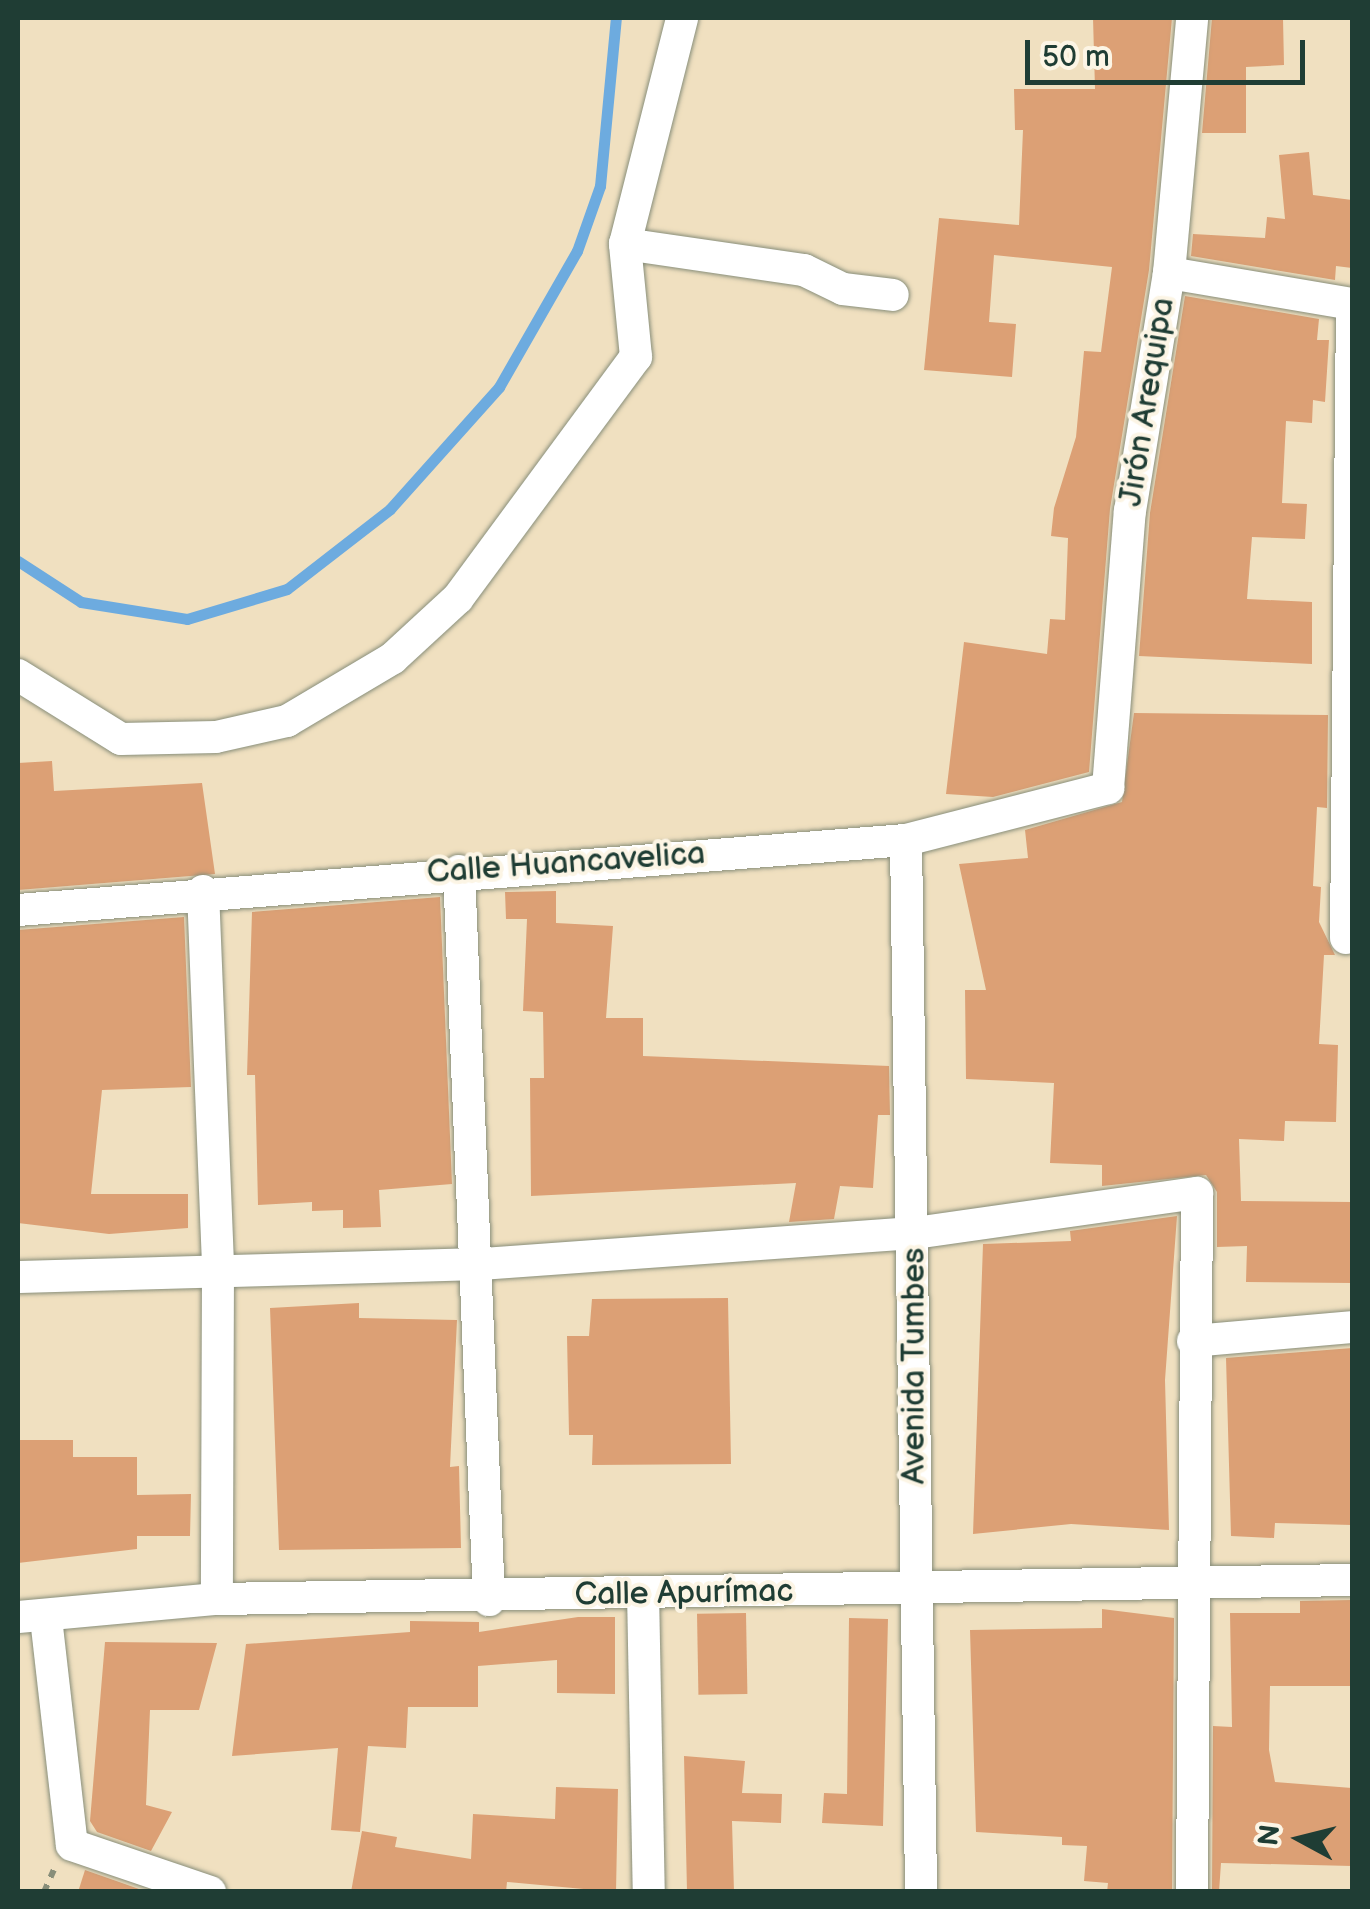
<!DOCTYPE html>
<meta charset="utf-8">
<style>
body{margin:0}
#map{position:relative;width:1370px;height:1909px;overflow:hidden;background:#f0e0c0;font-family:"Balsamiq Sans",sans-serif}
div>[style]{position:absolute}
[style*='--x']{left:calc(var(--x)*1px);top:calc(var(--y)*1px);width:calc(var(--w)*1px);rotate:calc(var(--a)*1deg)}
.stream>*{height:11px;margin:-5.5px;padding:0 5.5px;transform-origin:5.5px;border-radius:5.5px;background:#6dabdf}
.building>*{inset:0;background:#dca075;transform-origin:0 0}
.path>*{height:6px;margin-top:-3px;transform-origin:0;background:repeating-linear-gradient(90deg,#888e7a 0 8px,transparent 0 16px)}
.roads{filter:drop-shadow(0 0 2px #888e7a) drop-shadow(0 0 2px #888e7a)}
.street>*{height:32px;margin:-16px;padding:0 16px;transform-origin:16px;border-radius:16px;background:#fff}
span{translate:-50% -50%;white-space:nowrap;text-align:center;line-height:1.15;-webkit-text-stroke:8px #fcf5e5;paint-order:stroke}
.street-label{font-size:32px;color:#1f3d34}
.frame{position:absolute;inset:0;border:20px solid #1f3d34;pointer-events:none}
.north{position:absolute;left:1250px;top:1789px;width:100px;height:100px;-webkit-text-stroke:8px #fcf5e5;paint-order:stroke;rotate:277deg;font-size:28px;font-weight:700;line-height:40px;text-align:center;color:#1f3d34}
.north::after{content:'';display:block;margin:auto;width:35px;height:45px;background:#1f3d34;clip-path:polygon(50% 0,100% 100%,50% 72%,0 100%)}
.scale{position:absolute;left:1025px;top:40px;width:280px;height:45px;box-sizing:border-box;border:5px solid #1f3d34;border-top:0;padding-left:12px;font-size:30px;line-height:35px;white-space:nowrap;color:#1f3d34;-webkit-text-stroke:8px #fcf5e5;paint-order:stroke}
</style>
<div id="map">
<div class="stream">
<div style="--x:18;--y:561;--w:75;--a:33.1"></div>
<div style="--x:81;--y:602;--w:107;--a:9.1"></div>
<div style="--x:187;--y:619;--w:104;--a:-16.7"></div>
<div style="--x:287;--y:589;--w:130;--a:-37.8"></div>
<div style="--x:390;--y:509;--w:164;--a:-48.2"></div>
<div style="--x:499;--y:387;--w:157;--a:-60.2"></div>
<div style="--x:577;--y:251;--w:69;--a:-70.5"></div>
<div style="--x:600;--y:186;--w:169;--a:-84.6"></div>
</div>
<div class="building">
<div style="clip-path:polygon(1093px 18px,1172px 18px,1149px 270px,1110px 509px,1089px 772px,993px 797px,946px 794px,964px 642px,1047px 654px,1050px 619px,1065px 620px,1068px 538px,1051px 536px,1054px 508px,1076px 437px,1084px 351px,1101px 352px,1112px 267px,994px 255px,989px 322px,1016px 324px,1012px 377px,924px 370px,939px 218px,1019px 225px,1023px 130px,1015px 130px,1014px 89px,1095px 89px)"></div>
<div style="clip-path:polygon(1212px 18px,1283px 18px,1284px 65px,1246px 67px,1246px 133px,1202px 133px)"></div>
<div style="clip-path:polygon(1309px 152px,1313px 195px,1352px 200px,1352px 268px,1336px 266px,1335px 280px,1191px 256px,1193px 234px,1265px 238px,1267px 217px,1285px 219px,1279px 155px)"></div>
<div style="clip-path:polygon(1185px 296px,1319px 319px,1317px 340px,1329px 340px,1325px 402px,1313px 400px,1312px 423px,1286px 421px,1282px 503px,1307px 504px,1305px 539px,1252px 537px,1247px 599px,1312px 602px,1312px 664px,1139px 656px,1150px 513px)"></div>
<div style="clip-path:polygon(1134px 713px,1328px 715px,1327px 808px,1317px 807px,1313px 886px,1321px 887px,1319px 922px,1335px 955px,1324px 955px,1319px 1044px,1338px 1045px,1336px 1122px,1285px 1121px,1284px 1141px,1239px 1139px,1241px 1201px,1352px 1202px,1352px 1283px,1246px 1282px,1247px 1246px,1217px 1247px,1217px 1192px,1206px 1175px,1102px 1186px,1102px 1165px,1050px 1163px,1054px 1083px,966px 1079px,965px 990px,986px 990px,959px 864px,1028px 858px,1025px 830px,1122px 802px)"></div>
<div style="clip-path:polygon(52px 761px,54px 791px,202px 783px,215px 874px,18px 890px,18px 763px)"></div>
<div style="clip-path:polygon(556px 891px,556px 923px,613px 926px,606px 1018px,643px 1018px,643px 1056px,889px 1066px,890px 1115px,878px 1115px,873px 1188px,840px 1186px,834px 1219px,789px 1222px,796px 1183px,531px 1196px,530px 1078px,544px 1078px,543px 1012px,523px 1011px,527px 919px,506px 919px,505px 892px)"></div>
<div style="clip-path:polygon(440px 897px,452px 1184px,379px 1190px,381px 1227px,343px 1228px,343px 1210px,312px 1211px,312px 1202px,258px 1205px,255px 1075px,247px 1075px,252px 912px)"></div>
<div style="clip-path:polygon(184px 917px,191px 1087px,102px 1090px,91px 1194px,188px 1194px,188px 1228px,109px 1234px,18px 1223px,18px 930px)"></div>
<div style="clip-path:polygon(1177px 1216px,1165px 1380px,1169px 1530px,1071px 1524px,973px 1534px,983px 1244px,1071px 1241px,1070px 1231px)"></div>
<div style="clip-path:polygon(728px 1298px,731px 1464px,592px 1465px,593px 1435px,569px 1435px,567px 1336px,589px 1336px,592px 1299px)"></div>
<div style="clip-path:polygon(359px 1303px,359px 1318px,457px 1320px,450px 1467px,459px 1466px,461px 1548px,279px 1550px,270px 1308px)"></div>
<div style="clip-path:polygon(1352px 1348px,1352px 1525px,1275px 1523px,1274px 1538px,1231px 1536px,1226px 1358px)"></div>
<div style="clip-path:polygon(18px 1440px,73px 1440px,73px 1457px,137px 1457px,137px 1495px,191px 1494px,190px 1536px,137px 1536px,137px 1549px,18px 1563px)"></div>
<div style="clip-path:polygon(1352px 1600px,1352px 1686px,1270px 1686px,1269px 1750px,1275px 1782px,1352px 1788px,1352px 1866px,1221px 1863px,1219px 1892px,1212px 1892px,1213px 1726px,1232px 1727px,1230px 1613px,1300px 1613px,1300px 1601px)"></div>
<div style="clip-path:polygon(1102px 1609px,1174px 1618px,1172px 1892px,1107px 1892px,1108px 1883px,1084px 1881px,1087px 1846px,1062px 1845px,1062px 1837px,976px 1832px,970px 1630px,1102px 1628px)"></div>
<div style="left:746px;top:1613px;width:81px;height:49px;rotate:89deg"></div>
<div style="clip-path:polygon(578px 1617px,615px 1617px,615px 1694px,557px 1693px,557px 1660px,478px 1666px,478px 1707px,408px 1707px,406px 1748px,368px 1746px,360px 1832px,331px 1830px,338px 1748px,232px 1756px,246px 1644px,410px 1632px,410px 1621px,479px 1622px,479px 1632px)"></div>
<div style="clip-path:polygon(849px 1618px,888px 1619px,883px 1826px,822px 1823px,824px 1793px,847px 1794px)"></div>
<div style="clip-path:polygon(105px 1642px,217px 1643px,199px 1710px,150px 1710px,146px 1805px,172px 1812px,151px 1851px,97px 1832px,90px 1821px)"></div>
<div style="clip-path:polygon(684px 1756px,745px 1761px,742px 1793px,782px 1794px,781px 1823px,732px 1821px,734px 1892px,687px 1892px)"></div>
<div style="clip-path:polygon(556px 1787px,618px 1789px,616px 1892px,507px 1882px,506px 1892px,351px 1892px,362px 1831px,397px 1837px,395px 1847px,471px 1859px,473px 1814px,555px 1819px)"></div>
<div style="clip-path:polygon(85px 1870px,139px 1889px,138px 1892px,78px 1892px)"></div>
</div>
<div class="path">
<div style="--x:44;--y:1892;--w:24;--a:-66"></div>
</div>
<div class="roads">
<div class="street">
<div style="--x:625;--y:244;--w:181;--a:8.3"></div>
<div style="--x:804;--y:270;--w:43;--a:26"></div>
<div style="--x:843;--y:289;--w:50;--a:6.8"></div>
<div style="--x:1169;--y:273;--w:186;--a:9.6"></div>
<div style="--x:18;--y:675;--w:121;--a:31.9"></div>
<div style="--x:121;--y:739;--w:95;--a:-1.2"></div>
<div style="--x:216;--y:737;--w:73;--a:-12.7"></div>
<div style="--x:287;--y:721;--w:123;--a:-30.7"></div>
<div style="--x:393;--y:658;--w:88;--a:-42.7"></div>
<div style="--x:458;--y:598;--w:300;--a:-53.6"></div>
<div style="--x:636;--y:357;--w:114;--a:-95.6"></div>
<div style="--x:625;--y:244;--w:233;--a:-75.8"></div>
<div style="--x:906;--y:840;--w:1052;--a:89.18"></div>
<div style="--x:459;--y:871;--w:730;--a:87.64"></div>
<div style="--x:203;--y:891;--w:377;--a:87.7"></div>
<div style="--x:218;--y:1268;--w:331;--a:90.2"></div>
<div style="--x:18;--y:910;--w:891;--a:-4.51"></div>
<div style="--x:906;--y:840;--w:209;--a:-14.4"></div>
<div style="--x:1108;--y:788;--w:278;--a:-85.5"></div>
<div style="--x:1130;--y:511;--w:241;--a:-80.7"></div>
<div style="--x:1169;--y:273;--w:256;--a:-84.8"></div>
<div style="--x:1346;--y:938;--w:634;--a:-89.46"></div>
<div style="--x:18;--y:1277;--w:464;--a:-1.6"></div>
<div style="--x:482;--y:1264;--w:434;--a:-4.1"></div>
<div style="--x:915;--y:1233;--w:285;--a:-8.1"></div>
<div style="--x:1197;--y:1193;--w:699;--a:90.41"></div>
<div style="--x:1193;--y:1341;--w:160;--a:-5"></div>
<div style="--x:643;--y:1592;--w:300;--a:88.9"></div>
<div style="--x:18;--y:1617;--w:200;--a:-5.2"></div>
<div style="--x:217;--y:1599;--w:1135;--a:-0.96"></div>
<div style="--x:46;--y:1618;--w:228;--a:83.5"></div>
<div style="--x:72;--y:1845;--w:146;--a:18.8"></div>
</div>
</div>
<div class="street-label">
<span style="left:1148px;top:402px;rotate:-81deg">Jirón Arequipa</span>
<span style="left:566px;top:864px;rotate:-4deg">Calle Huancavelica</span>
<span style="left:915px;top:1366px;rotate:-90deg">Avenida Tumbes</span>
<span style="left:684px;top:1594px;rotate:-1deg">Calle Apurímac</span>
</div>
<div class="frame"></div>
<div class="north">N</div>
<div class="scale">50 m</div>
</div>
